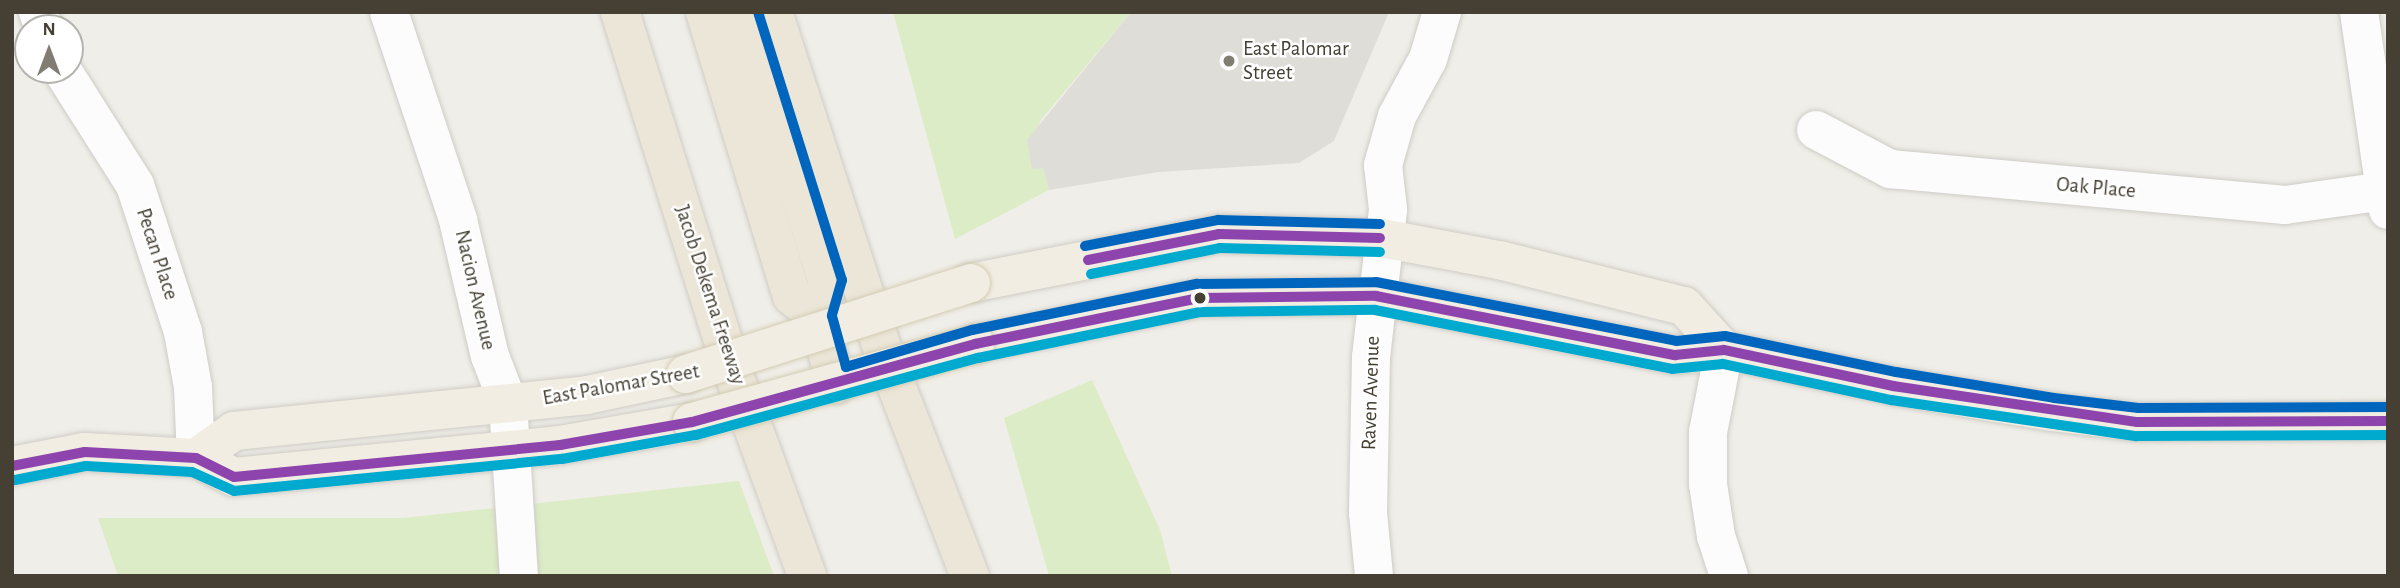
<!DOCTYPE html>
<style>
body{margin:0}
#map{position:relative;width:2400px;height:588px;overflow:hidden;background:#f0eee8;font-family:"Alegreya Sans",sans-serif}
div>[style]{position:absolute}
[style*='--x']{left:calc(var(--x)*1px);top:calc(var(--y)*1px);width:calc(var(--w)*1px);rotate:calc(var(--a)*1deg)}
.green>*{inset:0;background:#dcecc6}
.parking>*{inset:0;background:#dfddd8}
.roads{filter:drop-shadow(0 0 2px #ceccc6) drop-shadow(0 0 2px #ceccc6)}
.minor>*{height:38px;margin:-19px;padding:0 19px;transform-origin:19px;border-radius:19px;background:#fdfcfc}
.major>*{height:38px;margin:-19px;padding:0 19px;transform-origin:19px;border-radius:19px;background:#f1ede2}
.highway>*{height:38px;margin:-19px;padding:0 19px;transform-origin:19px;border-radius:19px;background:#ece6d8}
.bridges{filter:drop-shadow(0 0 2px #d3ccb4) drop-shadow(0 0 2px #d3ccb4)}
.major-bridge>*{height:38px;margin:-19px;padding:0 19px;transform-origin:19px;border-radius:19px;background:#f1ede2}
.bus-1>*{height:10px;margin:-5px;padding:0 5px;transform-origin:5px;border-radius:5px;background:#8e44ad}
.bus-2>*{height:10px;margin:-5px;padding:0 5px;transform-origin:5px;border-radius:5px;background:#00a9ce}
.bus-3>*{height:10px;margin:-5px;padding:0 5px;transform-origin:5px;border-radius:5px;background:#0065bd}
.dots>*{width:19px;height:19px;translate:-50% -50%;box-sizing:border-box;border:4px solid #fff;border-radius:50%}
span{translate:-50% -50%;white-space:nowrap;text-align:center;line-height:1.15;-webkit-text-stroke:5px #fff;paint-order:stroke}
.poi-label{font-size:21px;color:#464034}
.left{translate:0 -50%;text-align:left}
.street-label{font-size:21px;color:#464034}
.frame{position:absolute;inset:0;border:14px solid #464034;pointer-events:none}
.north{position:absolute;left:14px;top:14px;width:70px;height:70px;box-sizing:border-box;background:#fff;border:2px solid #b5b3ae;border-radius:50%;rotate:0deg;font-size:19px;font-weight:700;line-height:28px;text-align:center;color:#464034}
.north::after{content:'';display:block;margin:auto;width:24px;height:32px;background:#827d73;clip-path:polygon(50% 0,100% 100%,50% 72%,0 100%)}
</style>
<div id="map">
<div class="green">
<div style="clip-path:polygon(893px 12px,1131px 12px,1040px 121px,1032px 168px,1043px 167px,1049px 190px,955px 239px)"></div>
<div style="clip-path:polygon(1092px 380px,1160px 530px,1172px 576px,1049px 576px,1004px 418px)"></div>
<div style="clip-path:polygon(739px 481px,774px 576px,118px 576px,98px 518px,404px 518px)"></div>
</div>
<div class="parking">
<div style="clip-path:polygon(1131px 12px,1389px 12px,1334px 141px,1299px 163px,1159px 172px,1049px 190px,1043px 168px,1032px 169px,1027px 140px)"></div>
</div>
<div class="roads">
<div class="minor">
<div style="--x:38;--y:12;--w:17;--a:69"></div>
<div style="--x:389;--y:12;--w:219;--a:71.6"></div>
<div style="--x:458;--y:220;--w:140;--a:76.8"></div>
<div style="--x:490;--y:356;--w:50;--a:69"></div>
<div style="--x:508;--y:403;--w:173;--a:86.4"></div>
<div style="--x:2359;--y:12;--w:200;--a:81.7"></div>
<div style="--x:62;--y:70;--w:136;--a:57.6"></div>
<div style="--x:135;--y:185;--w:155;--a:71.9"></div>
<div style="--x:183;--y:332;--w:56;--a:79.7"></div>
<div style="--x:193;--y:387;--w:71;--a:87.6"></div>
<div style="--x:1816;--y:130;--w:84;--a:27.8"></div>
<div style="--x:1890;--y:169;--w:397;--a:5.2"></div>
<div style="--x:2285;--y:205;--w:101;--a:-8"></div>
<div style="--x:1724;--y:350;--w:84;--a:101"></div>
<div style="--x:1708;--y:432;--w:52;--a:90"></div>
<div style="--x:1708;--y:484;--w:53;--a:81.3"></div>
<div style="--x:1716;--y:536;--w:42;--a:72"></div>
<div style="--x:1374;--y:576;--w:63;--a:-95.4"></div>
<div style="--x:1368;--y:513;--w:156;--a:-88.9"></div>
<div style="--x:1371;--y:357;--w:149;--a:-83.4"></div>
<div style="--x:1388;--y:209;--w:44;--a:-96.5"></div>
<div style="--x:1383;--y:165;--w:51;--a:-74.1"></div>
<div style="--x:1397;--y:116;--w:65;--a:-61.5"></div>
<div style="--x:1428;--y:59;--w:49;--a:-73.4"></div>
</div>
<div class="major">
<div style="--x:971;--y:283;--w:253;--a:-11.2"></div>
<div style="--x:1219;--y:234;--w:162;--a:1.4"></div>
<div style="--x:1381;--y:238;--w:120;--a:10.6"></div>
<div style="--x:1499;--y:260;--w:191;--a:14"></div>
<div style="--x:1684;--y:306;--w:59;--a:47.7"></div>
<div style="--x:975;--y:344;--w:230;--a:-11.6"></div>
<div style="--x:1200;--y:298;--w:176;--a:-0.7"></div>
<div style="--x:1376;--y:296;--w:305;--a:11.2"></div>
<div style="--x:1675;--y:355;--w:49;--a:-5.8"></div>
<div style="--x:1724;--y:350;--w:173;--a:12"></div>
<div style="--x:1893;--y:386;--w:161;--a:9.3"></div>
<div style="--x:2052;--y:412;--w:86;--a:6.7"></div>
<div style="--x:2137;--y:422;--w:251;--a:-0.2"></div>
<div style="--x:196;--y:458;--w:47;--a:-35.4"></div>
<div style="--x:234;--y:431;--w:355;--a:-5.8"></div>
<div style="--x:587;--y:395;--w:101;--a:-12"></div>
<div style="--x:12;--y:466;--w:74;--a:-10.9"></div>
<div style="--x:85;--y:452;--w:111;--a:3.1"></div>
<div style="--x:196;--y:458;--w:42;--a:26.6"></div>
<div style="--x:234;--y:477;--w:328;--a:-5.6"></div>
<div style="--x:560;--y:445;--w:134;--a:-9.9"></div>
</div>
<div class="highway">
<div style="--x:620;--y:12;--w:369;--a:72.6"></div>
<div style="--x:730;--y:364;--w:226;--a:70"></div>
<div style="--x:705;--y:12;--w:297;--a:73"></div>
<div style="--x:792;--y:296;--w:32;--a:39"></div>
<div style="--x:743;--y:12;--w:284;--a:72.6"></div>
<div style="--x:828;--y:283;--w:35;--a:108"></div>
<div style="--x:817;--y:316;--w:71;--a:74.4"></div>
<div style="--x:773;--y:12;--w:356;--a:72"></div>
<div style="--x:883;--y:351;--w:241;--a:68.9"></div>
</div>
</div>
<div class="bridges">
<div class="major-bridge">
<div style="--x:686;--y:374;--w:299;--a:-17.7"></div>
<div style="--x:692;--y:422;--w:294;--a:-15.4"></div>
</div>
</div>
<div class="bus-1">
<div style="--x:1088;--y:260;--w:134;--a:-11.2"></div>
<div style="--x:1219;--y:234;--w:161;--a:1.4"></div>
<div style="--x:12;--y:466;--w:74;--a:-10.9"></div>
<div style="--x:85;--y:452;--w:111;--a:3.1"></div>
<div style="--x:196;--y:458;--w:42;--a:26.6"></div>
<div style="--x:234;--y:477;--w:328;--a:-5.6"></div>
<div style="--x:560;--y:445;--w:134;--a:-9.9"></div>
<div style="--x:692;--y:422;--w:294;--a:-15.4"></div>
<div style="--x:975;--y:344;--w:230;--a:-11.6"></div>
<div style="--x:1200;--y:298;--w:176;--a:-0.7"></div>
<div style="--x:1376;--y:296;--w:305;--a:11.2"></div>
<div style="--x:1675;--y:355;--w:49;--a:-5.8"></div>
<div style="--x:1724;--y:350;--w:173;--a:12"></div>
<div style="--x:1893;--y:386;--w:247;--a:8.4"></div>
<div style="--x:2137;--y:422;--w:251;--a:-0.2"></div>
</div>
<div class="bus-2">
<div style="--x:1091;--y:274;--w:132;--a:-11.4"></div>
<div style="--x:1220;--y:248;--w:160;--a:1.4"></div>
<div style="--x:15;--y:480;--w:72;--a:-11.2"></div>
<div style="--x:86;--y:466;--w:106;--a:3.2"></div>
<div style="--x:192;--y:472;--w:46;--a:24.3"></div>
<div style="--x:234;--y:491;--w:330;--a:-5.6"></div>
<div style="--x:562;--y:459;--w:136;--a:-10.2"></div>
<div style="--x:696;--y:435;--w:292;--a:-15.3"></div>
<div style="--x:978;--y:358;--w:228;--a:-11.7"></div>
<div style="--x:1201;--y:312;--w:174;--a:-0.7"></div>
<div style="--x:1375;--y:310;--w:303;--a:11.2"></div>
<div style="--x:1672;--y:369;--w:51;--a:-5.6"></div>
<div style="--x:1723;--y:364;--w:172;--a:12.1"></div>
<div style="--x:1891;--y:400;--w:248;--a:8.4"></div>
<div style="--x:2136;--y:436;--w:252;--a:-0.2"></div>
</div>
<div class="bus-3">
<div style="--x:758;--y:12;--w:281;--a:72.6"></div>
<div style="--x:842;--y:280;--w:37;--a:106"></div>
<div style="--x:832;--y:316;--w:53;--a:74.6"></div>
<div style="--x:846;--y:367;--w:131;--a:-16.4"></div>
<div style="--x:972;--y:330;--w:230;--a:-11.6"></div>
<div style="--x:1197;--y:284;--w:179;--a:-0.6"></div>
<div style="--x:1376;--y:282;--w:306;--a:11.1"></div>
<div style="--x:1676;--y:341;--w:49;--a:-5.8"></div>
<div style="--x:1725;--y:336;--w:175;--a:11.9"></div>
<div style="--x:1896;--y:372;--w:160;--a:9.3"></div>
<div style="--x:2054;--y:398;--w:85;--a:6.8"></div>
<div style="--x:2138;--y:408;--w:250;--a:-0.2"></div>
<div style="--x:1085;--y:246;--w:136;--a:-11.1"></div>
<div style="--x:1218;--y:220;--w:162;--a:1.4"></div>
</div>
<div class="dots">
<div style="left:1229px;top:61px;background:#827d73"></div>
<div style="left:1200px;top:298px;background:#464034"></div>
</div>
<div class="poi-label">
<span class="left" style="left:1243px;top:61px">East Palomar<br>Street</span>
</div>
<div class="street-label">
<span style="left:2096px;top:188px;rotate:5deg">Oak Place</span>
<span style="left:157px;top:254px;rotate:72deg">Pecan Place</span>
<span style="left:475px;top:290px;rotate:77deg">Nacion Avenue</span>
<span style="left:710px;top:295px;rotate:72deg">Jacob Dekema Freeway</span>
<span style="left:621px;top:385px;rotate:-10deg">East Palomar Street</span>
<span style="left:1371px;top:393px;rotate:-88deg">Raven Avenue</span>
</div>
<div class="frame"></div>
<div class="north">N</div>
</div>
